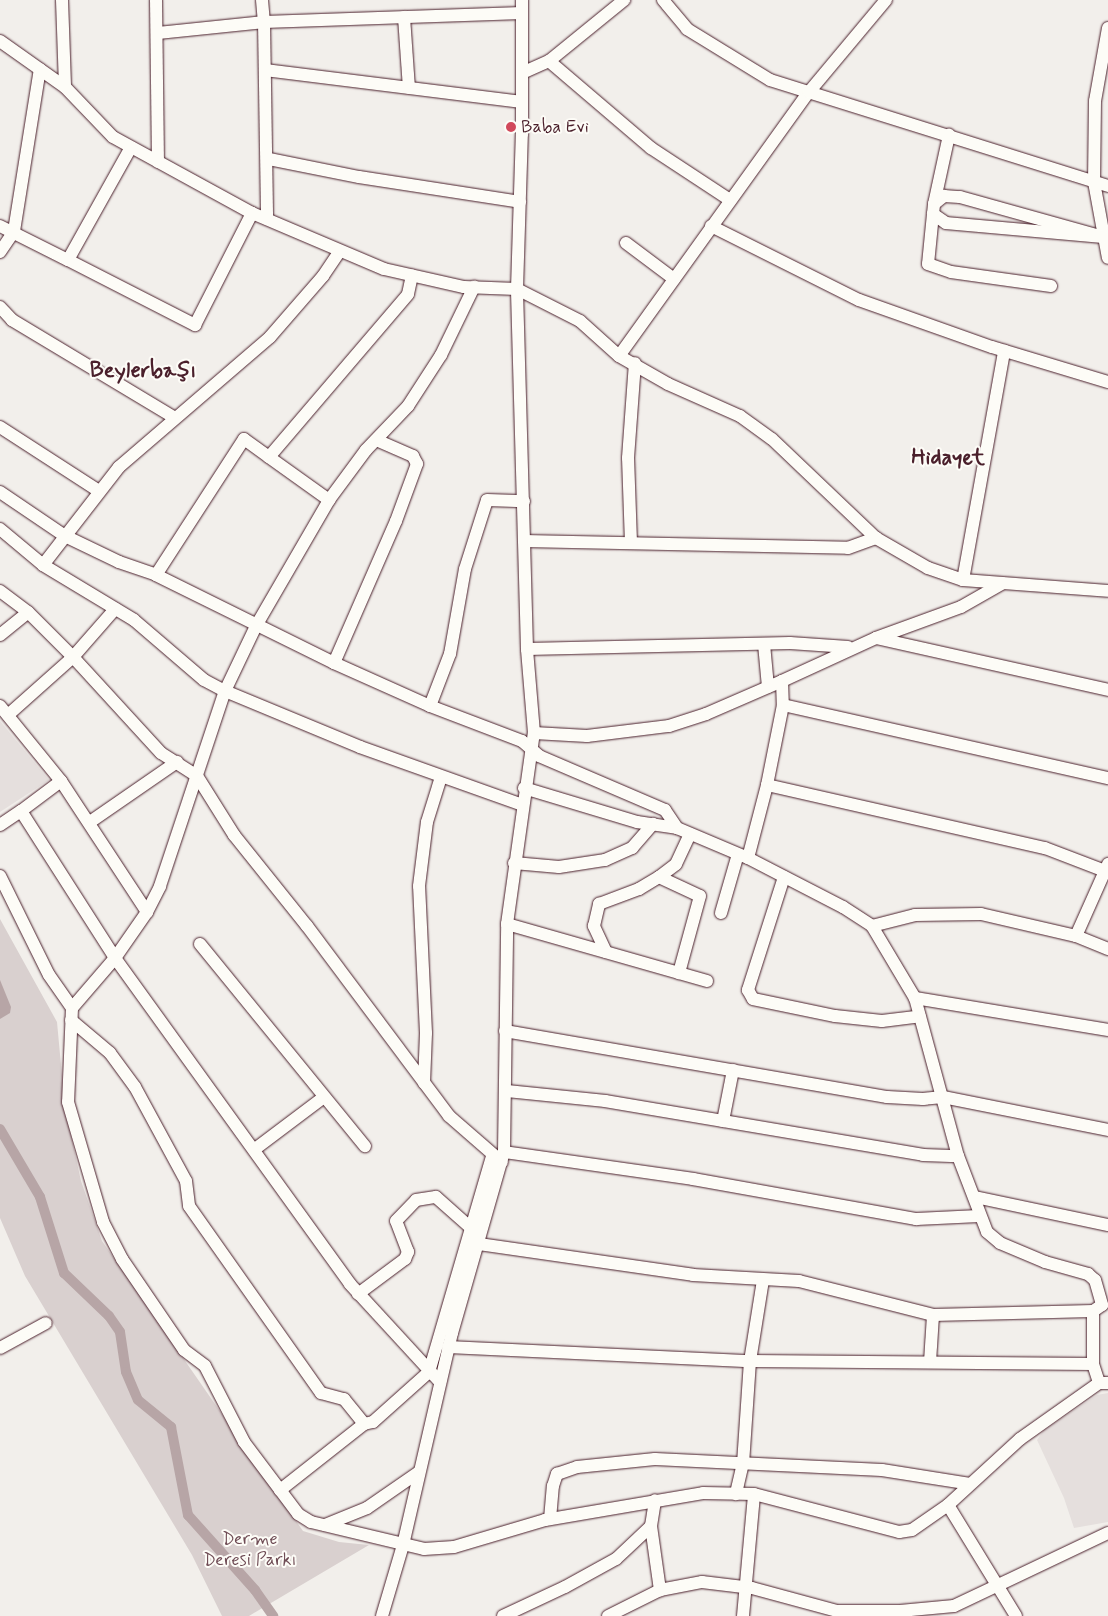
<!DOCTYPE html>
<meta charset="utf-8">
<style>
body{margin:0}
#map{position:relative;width:1108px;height:1616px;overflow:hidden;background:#f2efeb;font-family:Mynerve,sans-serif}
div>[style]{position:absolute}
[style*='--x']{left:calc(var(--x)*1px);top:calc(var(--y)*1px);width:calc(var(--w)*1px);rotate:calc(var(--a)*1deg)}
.built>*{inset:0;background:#e5dfdd}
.green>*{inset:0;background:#d9d0cf}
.water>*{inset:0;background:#b7a5a6}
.canal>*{height:10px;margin:-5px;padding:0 5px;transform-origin:5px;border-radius:5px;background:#b7a5a6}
.roads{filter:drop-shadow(0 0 1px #4a1f2b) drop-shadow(0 0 1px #4a1f2b)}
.minor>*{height:12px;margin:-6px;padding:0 6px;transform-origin:6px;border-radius:6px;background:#fdfcf7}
.dots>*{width:14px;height:14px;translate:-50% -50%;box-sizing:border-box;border:2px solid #fdfcf7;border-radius:50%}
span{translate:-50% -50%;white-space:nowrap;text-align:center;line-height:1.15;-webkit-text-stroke:4px #fdfcf7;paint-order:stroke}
.poi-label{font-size:18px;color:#4a1f2b}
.left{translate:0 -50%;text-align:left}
.park-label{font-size:18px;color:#6e4b54}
.district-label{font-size:22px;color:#4a1f2b;font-weight:700}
</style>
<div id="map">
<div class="built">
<div style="clip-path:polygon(0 721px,49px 780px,0 812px)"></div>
<div style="clip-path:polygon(1108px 1393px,1108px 1522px,1074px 1528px,1064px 1498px,1037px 1440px,1044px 1430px,1097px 1395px)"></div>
</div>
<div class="green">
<div style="clip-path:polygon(0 919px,57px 1022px,65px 1108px,81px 1181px,102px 1241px,303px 1531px,339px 1542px,369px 1545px,249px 1616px,222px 1616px,192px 1555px,25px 1276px,0 1218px)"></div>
</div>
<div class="water">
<div style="clip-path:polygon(0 980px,11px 1007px,10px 1013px,0 1019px)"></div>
</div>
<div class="canal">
<div style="--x:0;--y:1129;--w:79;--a:59.5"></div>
<div style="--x:40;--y:1197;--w:80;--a:72.5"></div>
<div style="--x:64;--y:1273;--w:62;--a:43.7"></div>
<div style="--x:109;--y:1316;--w:19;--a:55"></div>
<div style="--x:120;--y:1332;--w:40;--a:81.5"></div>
<div style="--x:126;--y:1372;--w:30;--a:67"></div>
<div style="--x:138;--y:1400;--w:43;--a:39.3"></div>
<div style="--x:171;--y:1427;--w:90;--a:79.1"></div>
<div style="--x:188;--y:1515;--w:101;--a:48.2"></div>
<div style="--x:255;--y:1590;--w:32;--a:55"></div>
</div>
<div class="roads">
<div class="minor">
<div style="--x:62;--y:0;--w:87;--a:88"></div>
<div style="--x:156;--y:0;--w:162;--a:89.3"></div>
<div style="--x:262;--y:0;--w:22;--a:85"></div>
<div style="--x:264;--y:22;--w:258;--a:-2"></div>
<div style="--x:663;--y:0;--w:38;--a:50"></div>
<div style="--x:687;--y:29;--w:97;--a:31.6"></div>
<div style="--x:770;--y:80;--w:354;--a:17.4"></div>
<div style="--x:404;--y:17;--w:71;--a:86"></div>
<div style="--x:1108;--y:28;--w:74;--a:100.1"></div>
<div style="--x:1095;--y:101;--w:81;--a:90.7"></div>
<div style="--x:1094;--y:182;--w:77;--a:79.6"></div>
<div style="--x:158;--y:33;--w:107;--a:-5.9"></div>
<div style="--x:264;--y:22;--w:197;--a:89.1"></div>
<div style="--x:0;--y:41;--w:80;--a:35.3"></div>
<div style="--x:65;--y:87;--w:69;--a:46.2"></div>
<div style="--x:113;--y:137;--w:158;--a:28.7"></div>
<div style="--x:252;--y:213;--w:143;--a:23"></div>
<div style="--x:384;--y:269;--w:82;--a:12.7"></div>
<div style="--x:464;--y:287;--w:53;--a:2.2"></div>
<div style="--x:517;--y:289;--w:71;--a:26.9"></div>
<div style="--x:580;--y:321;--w:52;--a:41.9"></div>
<div style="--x:619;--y:356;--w:56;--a:29.7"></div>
<div style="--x:668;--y:384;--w:79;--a:24"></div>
<div style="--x:740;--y:416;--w:39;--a:36"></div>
<div style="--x:772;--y:439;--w:144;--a:43.6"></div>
<div style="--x:876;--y:538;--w:60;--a:30"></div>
<div style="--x:928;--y:568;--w:37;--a:19"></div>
<div style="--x:963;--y:580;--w:145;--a:4.3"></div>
<div style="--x:549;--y:61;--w:134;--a:40.5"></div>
<div style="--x:651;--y:148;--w:95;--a:33.4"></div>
<div style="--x:265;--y:70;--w:259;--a:7.1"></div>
<div style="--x:522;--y:73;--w:30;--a:-24"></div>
<div style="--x:549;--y:61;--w:97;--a:-39.1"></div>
<div style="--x:130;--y:149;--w:127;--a:119.2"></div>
<div style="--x:68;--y:260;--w:143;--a:27.1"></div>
<div style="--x:195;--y:325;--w:126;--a:-63"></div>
<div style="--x:269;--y:159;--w:92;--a:11.3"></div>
<div style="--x:359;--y:177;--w:163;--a:8.8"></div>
<div style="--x:944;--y:196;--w:16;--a:4"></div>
<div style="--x:960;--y:197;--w:148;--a:15.6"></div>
<div style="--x:1103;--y:237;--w:158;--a:-174.9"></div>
<div style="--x:946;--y:223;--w:16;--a:-145"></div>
<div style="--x:933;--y:214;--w:10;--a:-84"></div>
<div style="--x:934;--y:204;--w:13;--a:-39"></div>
<div style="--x:934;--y:204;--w:71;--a:-77.7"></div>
<div style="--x:933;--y:214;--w:50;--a:95.7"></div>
<div style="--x:928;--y:264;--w:24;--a:19"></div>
<div style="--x:951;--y:272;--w:101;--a:8"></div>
<div style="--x:0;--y:226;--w:76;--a:26.6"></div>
<div style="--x:711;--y:226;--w:165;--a:26.6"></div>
<div style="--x:859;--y:300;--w:141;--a:19.5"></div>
<div style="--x:992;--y:347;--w:121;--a:16.8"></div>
<div style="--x:626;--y:243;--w:60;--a:36.9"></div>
<div style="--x:0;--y:252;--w:25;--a:-56"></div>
<div style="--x:14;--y:231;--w:164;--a:-80.9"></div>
<div style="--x:0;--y:307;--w:18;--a:47"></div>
<div style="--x:12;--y:320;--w:190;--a:31"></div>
<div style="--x:619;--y:356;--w:325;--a:-54.3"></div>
<div style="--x:809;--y:92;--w:120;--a:-50.1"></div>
<div style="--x:0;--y:427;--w:118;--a:32.9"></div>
<div style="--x:269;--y:457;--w:74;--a:35.6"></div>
<div style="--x:0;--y:492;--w:78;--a:34.1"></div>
<div style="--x:65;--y:536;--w:60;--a:25.7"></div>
<div style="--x:119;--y:562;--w:39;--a:19"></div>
<div style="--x:156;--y:575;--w:199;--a:26.3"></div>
<div style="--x:334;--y:663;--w:105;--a:24.1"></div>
<div style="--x:430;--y:706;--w:98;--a:20.8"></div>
<div style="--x:522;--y:741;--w:23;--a:41"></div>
<div style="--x:539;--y:756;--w:137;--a:23.2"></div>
<div style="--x:665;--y:810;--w:22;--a:56"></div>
<div style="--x:0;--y:529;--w:56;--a:39.9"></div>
<div style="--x:43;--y:565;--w:106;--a:31.1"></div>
<div style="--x:134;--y:620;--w:92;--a:40.6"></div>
<div style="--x:204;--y:680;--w:24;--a:28"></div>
<div style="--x:225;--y:691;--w:146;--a:22.5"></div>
<div style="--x:360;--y:747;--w:173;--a:19.6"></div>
<div style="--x:524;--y:541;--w:324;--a:1.2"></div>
<div style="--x:848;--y:548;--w:30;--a:-20"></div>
<div style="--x:631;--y:543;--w:85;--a:-92"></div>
<div style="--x:628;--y:458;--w:95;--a:-85.8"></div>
<div style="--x:43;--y:565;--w:124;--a:-52.2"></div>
<div style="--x:119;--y:467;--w:199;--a:-40.7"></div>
<div style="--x:270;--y:337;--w:81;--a:-49"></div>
<div style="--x:323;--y:276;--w:30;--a:-56"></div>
<div style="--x:156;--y:575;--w:162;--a:-57.1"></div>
<div style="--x:244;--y:439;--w:31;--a:36"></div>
<div style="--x:269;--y:457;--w:214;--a:-49.5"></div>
<div style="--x:408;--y:294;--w:19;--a:-78"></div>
<div style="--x:963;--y:580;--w:233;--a:-79.8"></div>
<div style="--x:0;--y:591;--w:35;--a:37"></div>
<div style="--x:28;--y:612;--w:64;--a:45"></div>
<div style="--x:73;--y:657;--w:130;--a:47.5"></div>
<div style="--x:161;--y:753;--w:43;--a:32.6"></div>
<div style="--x:197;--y:776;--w:70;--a:57.9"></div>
<div style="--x:234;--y:835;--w:117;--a:51.3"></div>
<div style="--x:307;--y:926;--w:237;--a:53.2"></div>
<div style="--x:449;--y:1116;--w:70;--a:41"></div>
<div style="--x:0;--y:635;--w:36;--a:-39"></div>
<div style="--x:876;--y:638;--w:90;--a:-20"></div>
<div style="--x:961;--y:607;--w:48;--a:-29.7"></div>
<div style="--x:764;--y:644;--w:43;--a:84.7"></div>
<div style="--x:527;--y:649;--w:263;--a:-1.3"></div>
<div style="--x:790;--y:643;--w:58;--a:3.9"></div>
<div style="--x:334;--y:663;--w:155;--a:-66.4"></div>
<div style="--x:396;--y:521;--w:61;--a:-69.8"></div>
<div style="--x:417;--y:464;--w:9;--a:-117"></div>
<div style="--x:413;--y:456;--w:40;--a:-156.6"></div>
<div style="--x:782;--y:681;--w:103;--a:-24.6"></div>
<div style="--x:876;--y:638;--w:238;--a:12.6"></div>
<div style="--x:783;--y:705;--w:333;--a:12.7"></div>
<div style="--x:0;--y:706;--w:97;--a:50.9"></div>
<div style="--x:61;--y:781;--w:50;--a:143.1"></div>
<div style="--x:430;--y:706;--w:56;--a:-69"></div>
<div style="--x:450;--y:654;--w:86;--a:-80"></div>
<div style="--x:465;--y:569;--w:72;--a:-72.3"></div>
<div style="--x:487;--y:500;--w:37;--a:2"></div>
<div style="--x:8;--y:715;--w:87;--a:-41.7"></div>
<div style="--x:73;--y:657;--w:64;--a:-48.8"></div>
<div style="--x:534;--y:733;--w:53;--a:3.2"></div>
<div style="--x:587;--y:736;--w:83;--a:-7"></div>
<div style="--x:669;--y:726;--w:39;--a:-18"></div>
<div style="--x:706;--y:714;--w:83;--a:-23.5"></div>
<div style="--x:782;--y:681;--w:24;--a:88"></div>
<div style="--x:783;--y:705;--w:82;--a:101.3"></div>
<div style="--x:61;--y:781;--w:157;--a:56.7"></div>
<div style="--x:524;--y:788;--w:118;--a:16.7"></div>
<div style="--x:637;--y:822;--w:40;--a:8.5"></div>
<div style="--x:677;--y:828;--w:77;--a:22.9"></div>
<div style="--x:748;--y:858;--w:107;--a:27.3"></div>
<div style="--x:843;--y:907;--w:35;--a:33"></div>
<div style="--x:872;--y:926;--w:84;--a:59.2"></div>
<div style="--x:915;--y:998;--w:164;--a:74.8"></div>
<div style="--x:958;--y:1156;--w:81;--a:69.1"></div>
<div style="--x:987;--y:1232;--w:17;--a:40"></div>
<div style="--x:1000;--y:1243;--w:49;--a:22.9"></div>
<div style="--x:1045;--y:1262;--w:45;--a:15.6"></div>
<div style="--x:1088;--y:1274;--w:9;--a:41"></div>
<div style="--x:1095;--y:1280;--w:26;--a:74"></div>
<div style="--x:1102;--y:1305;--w:11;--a:146"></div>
<div style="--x:90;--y:822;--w:106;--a:-34.6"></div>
<div style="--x:0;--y:825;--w:25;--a:-34"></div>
<div style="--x:21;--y:811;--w:174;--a:57.4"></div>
<div style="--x:115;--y:958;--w:402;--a:54.2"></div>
<div style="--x:350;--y:1284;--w:133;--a:47.4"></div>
<div style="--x:748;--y:858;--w:75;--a:-75.4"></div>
<div style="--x:767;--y:785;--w:285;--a:12.8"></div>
<div style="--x:1045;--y:848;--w:64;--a:21"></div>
<div style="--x:514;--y:863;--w:45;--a:5.1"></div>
<div style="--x:559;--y:867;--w:47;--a:-8.7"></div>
<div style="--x:605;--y:860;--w:30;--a:-24"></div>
<div style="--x:632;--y:848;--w:32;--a:-49"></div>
<div style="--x:0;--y:876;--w:110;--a:63.7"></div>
<div style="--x:49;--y:975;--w:40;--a:55.1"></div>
<div style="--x:72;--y:1008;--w:94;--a:92.4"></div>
<div style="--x:68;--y:1102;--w:125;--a:73.7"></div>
<div style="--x:103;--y:1222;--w:42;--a:62.8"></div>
<div style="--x:122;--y:1259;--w:110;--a:55.7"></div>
<div style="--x:184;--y:1350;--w:26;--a:37"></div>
<div style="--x:205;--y:1366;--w:85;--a:62.8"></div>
<div style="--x:244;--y:1442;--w:90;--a:53.1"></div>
<div style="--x:298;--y:1514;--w:15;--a:32"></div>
<div style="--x:311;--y:1522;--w:116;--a:13.4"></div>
<div style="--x:424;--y:1549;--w:30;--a:-4"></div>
<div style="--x:454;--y:1547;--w:95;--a:-16.5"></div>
<div style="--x:545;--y:1520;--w:160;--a:-9.7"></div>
<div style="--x:703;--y:1493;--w:51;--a:1.1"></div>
<div style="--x:754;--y:1494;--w:150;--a:14.7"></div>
<div style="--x:899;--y:1532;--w:13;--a:-9"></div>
<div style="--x:912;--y:1530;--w:44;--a:-34.8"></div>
<div style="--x:948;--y:1505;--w:98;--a:-42.5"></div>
<div style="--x:1020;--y:1439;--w:97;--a:-35.3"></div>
<div style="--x:1099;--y:1383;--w:9;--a:0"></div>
<div style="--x:659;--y:877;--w:45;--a:24.9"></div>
<div style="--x:700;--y:896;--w:80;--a:105.3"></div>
<div style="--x:784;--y:877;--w:119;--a:107.7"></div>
<div style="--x:748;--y:990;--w:10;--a:61"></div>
<div style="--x:753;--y:999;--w:84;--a:11.7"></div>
<div style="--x:835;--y:1016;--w:47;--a:6.1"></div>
<div style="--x:882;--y:1021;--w:38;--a:-7"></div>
<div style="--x:721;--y:913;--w:61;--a:-73.9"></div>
<div style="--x:507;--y:924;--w:208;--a:15.9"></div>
<div style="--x:872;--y:926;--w:44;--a:-14.3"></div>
<div style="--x:915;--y:915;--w:66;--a:-0.9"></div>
<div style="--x:981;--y:914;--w:98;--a:13"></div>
<div style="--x:1076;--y:936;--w:35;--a:22"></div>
<div style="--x:1076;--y:936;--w:79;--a:-66"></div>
<div style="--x:200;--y:944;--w:261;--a:50.8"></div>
<div style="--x:606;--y:952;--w:29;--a:-115"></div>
<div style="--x:594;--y:926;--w:23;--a:-77"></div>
<div style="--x:599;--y:904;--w:43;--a:-20.6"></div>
<div style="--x:639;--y:889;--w:23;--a:-31"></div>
<div style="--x:659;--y:877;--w:21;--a:-37"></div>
<div style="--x:676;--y:864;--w:33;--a:-65"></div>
<div style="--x:915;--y:998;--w:196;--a:9.4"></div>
<div style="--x:72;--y:1008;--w:66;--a:-49.3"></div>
<div style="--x:115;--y:958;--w:56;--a:-55.2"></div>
<div style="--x:147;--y:912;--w:29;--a:-63"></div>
<div style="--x:160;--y:886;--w:206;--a:-71.6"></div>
<div style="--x:225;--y:691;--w:72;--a:-64.5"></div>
<div style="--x:256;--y:626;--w:146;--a:-59.9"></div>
<div style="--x:329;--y:500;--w:62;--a:-53.5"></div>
<div style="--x:366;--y:450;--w:61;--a:-46.3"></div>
<div style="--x:408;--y:406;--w:61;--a:-57.1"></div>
<div style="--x:441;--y:355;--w:76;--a:-64.1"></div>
<div style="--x:71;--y:1020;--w:51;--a:40.2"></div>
<div style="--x:110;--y:1053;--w:42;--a:53.7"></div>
<div style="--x:135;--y:1087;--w:107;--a:61.5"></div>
<div style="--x:186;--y:1181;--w:25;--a:83"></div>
<div style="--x:189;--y:1206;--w:229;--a:54.8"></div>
<div style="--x:321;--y:1393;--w:24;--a:15"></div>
<div style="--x:344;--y:1399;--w:32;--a:51"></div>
<div style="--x:364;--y:1424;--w:107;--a:141.8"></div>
<div style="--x:505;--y:1031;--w:388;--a:9.8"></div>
<div style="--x:887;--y:1097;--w:36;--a:3"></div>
<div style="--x:923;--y:1099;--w:20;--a:-6"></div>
<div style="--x:943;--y:1097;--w:168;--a:11.3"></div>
<div style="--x:424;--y:1083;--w:50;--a:-87.7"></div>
<div style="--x:426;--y:1033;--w:147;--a:-92.7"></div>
<div style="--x:419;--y:886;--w:64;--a:-82.9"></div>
<div style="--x:427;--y:822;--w:47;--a:-72.7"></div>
<div style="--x:507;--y:1091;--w:99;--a:5.8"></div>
<div style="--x:605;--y:1101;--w:323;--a:9.6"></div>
<div style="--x:923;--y:1155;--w:35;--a:2"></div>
<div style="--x:723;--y:1121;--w:52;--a:-78.9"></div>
<div style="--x:255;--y:1149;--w:86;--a:-37"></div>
<div style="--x:504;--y:1152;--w:191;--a:8.1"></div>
<div style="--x:693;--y:1179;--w:227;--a:10.2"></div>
<div style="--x:916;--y:1219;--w:63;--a:-2.7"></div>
<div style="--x:975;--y:1197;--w:136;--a:11.9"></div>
<div style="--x:479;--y:1244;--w:216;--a:8.2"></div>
<div style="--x:693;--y:1275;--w:106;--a:3.2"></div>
<div style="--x:799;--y:1281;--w:138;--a:14.2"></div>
<div style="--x:933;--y:1315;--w:160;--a:-1.4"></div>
<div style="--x:1093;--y:1311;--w:53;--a:90"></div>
<div style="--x:1093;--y:1364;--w:20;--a:72"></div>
<div style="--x:763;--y:1280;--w:82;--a:99.1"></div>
<div style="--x:750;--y:1361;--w:343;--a:0.5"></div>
<div style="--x:358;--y:1294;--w:59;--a:-36.7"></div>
<div style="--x:405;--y:1259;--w:8;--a:-67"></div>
<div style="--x:408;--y:1252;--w:33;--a:-111"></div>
<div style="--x:396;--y:1221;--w:29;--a:-46"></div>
<div style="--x:416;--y:1200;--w:20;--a:-9"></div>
<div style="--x:436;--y:1197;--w:48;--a:41.6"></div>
<div style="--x:448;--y:1347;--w:302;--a:2.7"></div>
<div style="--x:750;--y:1361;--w:102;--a:93.9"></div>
<div style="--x:743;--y:1463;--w:32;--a:103"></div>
<div style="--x:0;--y:1348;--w:52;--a:-28.5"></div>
<div style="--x:930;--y:1362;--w:47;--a:-86.3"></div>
<div style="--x:364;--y:1424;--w:9;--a:-13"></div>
<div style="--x:373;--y:1422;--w:75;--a:-41.8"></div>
<div style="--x:429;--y:1372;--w:225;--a:-73.7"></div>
<div style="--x:948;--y:1505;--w:130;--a:58.5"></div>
<div style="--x:550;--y:1519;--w:33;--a:-85"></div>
<div style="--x:553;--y:1486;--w:13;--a:-72"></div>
<div style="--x:557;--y:1474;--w:21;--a:-19"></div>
<div style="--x:577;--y:1467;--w:78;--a:-5.9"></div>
<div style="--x:655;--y:1459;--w:227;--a:2.8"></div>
<div style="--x:882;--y:1470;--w:89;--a:9"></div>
<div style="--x:325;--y:1525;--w:45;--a:-22"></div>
<div style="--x:367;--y:1508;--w:63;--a:-34.7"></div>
<div style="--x:651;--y:1526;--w:65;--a:82"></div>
<div style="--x:382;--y:1616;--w:74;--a:-73.5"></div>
<div style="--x:403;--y:1545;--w:218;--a:-77"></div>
<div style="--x:452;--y:1333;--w:188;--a:-74"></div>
<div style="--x:504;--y:1152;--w:228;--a:-89.2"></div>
<div style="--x:507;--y:924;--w:193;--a:-82"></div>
<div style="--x:534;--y:733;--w:84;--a:-94.8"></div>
<div style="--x:527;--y:649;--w:360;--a:-91.6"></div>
<div style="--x:517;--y:289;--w:155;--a:-88.2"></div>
<div style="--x:522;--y:134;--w:134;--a:-90"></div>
<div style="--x:503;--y:1616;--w:68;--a:-25.1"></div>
<div style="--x:565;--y:1587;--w:58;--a:-28.8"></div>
<div style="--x:616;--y:1559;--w:48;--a:-43.3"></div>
<div style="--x:651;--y:1526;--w:26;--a:-81"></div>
<div style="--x:608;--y:1616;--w:58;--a:-26.6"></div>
<div style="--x:660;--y:1590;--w:43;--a:-10.8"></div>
<div style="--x:702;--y:1582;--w:50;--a:6.8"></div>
<div style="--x:752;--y:1588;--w:88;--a:15.1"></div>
<div style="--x:837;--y:1611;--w:63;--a:0"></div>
<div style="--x:900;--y:1611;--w:54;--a:-5.3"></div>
<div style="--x:954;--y:1606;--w:170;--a:-25.4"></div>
<div style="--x:743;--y:1616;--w:122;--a:-84.8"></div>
</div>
</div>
<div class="dots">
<div style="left:511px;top:127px;background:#d1495b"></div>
</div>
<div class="poi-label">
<span class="left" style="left:521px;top:127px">Baba Evi</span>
</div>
<div class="park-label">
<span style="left:250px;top:1550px">Derme<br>Deresi Parkı</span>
</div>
<div class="district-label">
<span style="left:143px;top:372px">Beylerbaşı</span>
<span style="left:948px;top:459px">Hidayet</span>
</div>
</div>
